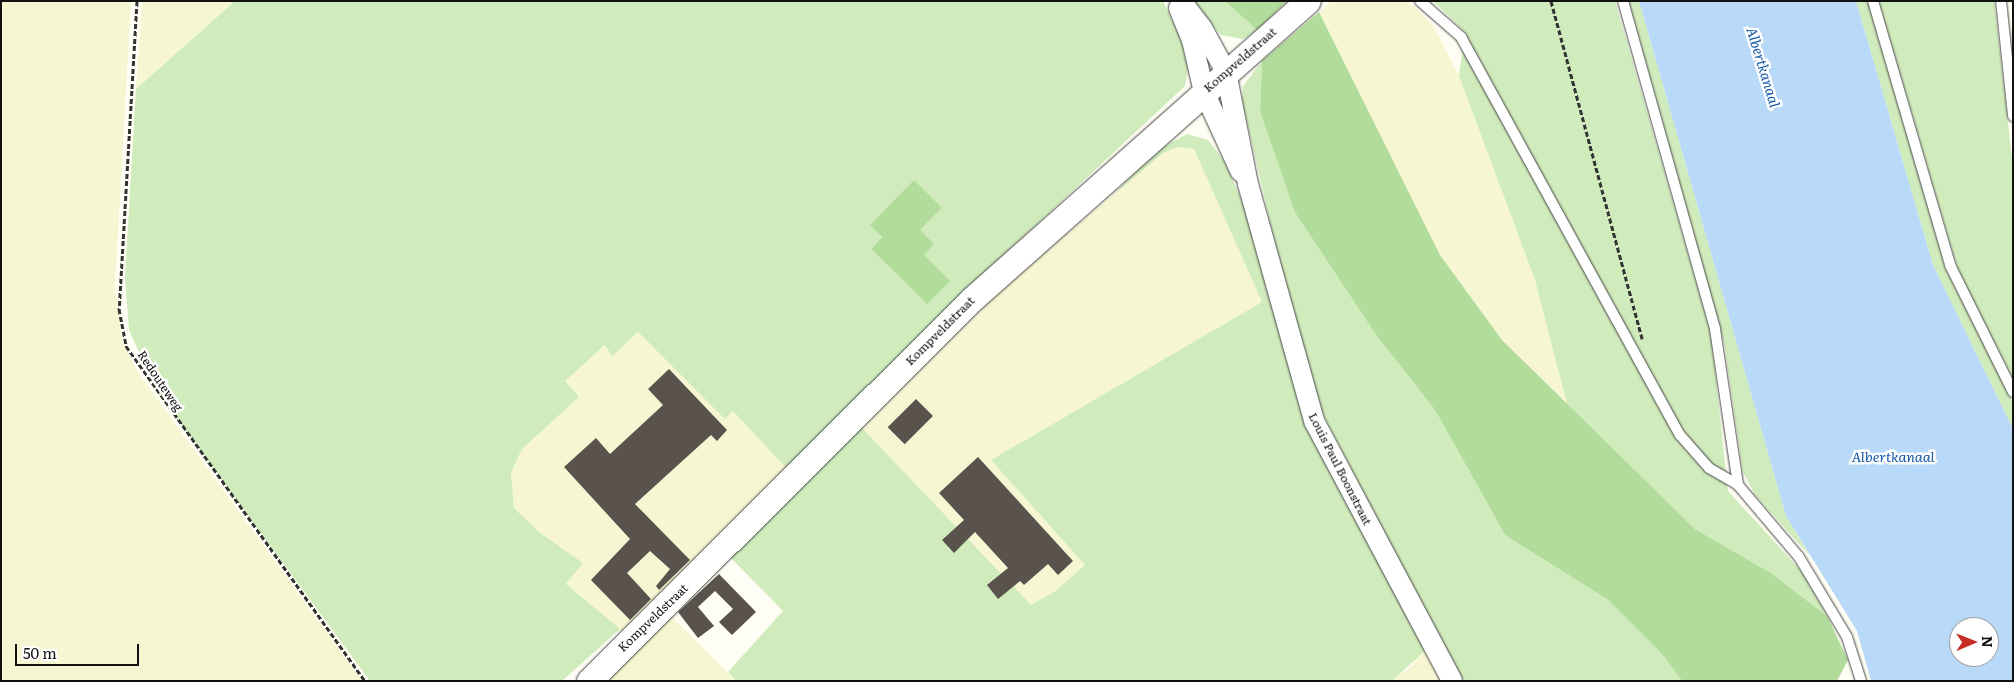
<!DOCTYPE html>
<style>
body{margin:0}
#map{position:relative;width:2014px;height:682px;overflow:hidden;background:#fffef4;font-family:Literata,serif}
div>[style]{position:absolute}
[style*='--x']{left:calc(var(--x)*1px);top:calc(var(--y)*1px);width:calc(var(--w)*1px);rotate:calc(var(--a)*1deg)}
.farmland>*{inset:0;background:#f6f6d3}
.green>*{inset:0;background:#d0ebbc}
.forest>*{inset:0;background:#b2dc9b}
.water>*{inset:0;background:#b8d9f7}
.building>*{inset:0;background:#5a534d;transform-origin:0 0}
.path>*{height:3px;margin-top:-1.5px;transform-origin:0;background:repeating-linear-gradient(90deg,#333 0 5px,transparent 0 7.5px)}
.roads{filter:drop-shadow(0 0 1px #444) drop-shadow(0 0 1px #444)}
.service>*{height:10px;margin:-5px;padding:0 5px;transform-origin:5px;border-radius:5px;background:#fff}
.minor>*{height:20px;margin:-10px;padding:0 10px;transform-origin:10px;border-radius:10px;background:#fff}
.tertiary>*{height:25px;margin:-12.5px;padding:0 12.5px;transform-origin:12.5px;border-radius:12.5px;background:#fff}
span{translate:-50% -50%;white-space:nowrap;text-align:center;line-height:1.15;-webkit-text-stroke:5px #fff;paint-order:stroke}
.street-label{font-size:12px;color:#111}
.water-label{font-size:14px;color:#1659a7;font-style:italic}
.frame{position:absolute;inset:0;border:2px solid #111;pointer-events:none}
.north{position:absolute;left:1949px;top:617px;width:50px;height:50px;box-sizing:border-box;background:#fff;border:1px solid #a0a0a0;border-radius:50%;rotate:89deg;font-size:14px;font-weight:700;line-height:20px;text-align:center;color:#111}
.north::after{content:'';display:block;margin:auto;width:18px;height:22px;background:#c52d25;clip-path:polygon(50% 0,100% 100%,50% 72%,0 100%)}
.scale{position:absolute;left:15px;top:644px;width:124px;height:22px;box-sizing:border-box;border:2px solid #111;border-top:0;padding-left:6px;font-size:15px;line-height:18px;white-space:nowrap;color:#111;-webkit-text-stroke:4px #fff;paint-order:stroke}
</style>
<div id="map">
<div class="farmland">
<div style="clip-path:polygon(1px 1px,131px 1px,115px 287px,122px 341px,139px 374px,362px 681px,1px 681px)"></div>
<div style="clip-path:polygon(142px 1px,235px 1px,136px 89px)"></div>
<div style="clip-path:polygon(1332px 1px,1408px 1px,1433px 25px,1459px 76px,1535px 280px,1567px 404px,1502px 340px,1440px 255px,1319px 12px)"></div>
<div style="clip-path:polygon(1177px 147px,1194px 149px,1262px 302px,991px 460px,1085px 565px,1057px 590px,1031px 605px,859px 425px,1014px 278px,1163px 153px)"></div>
<div style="clip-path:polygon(638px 332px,725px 418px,733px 411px,790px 472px,628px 636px,566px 584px,583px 563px,539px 532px,514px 508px,511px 472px,522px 449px,579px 397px,564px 381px,606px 345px,612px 356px)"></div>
<div style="clip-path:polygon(668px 613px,736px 681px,607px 681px)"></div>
<div style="clip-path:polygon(1426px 650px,1442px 681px,1392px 681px,1408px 669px)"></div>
</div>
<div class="green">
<div style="clip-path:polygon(evenodd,235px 1px,1163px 1px,1190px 58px,1185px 86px,995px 263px,790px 472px,733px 411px,725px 419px,638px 332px,612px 356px,605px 345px,565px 381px,579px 397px,522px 449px,511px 472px,514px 508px,539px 532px,583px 563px,566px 584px,620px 629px,562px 681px,370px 681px,157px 392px,129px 330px,125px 277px,136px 89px,235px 1px,942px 208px,920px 230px,927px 304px,871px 249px,882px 237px,870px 225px,942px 208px)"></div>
<div style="clip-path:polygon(1192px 1px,1225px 1px,1257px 30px,1243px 39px,1221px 35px)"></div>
<div style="clip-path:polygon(1433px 1px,1615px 1px,1711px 334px,1728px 491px,1803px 573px,1827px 616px,1771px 573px,1695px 529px,1567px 404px,1535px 280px,1459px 76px,1465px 32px)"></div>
<div style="clip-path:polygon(1629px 1px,1639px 1px,1786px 516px,1810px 556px,1755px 495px,1743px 472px,1724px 342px)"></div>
<div style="clip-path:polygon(1856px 1px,1868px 1px,1945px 267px,2013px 403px,2013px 429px,1933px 265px)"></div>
<div style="clip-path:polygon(1879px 1px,1994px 1px,2013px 167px,2013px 378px,1959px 273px)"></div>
<div style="clip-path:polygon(1262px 61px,1260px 111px,1377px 336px,1435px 410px,1505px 535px,1607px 599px,1662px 654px,1682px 681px,1461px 681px,1308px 385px,1242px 100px,1243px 86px)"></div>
<div style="clip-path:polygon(1187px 134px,1208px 140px,1223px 159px,1244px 205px,1292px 379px,1426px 650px,1392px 681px,736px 681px,728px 672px,783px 611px,728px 555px,859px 425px,1031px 605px,1057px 590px,1085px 565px,991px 460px,1262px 302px,1194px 149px,1177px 147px,1163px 153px,1111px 197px,1156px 151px)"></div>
</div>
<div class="forest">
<div style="clip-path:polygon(1225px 1px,1287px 1px,1257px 30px)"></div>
<div style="clip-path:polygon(1319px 12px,1440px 255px,1502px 340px,1695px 529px,1771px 573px,1827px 616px,1848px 660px,1837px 681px,1682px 681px,1662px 654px,1607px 599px,1505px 535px,1435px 410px,1377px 336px,1295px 212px,1260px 111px,1262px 61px)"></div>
<div style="clip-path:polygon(914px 180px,942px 208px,920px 230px,934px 244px,924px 255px,950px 281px,927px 304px,871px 249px,882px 237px,870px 225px)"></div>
</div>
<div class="water">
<div style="clip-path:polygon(evenodd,1639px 1px,1856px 1px,1933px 265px,2013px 429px,2013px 681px,1871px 681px,1857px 631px,1786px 516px,1639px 1px,1959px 627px,1989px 627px,1989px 657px,1959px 657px,1959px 627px)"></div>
</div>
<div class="building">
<div style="clip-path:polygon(669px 369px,727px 430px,717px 441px,711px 435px,635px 504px,690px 560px,659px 590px,656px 586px,670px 569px,650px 551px,627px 573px,651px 599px,630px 620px,591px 580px,630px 539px,564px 467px,596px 438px,610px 454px,663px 405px,648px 389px)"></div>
<div style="left:916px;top:399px;width:24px;height:40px;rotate:45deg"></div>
<div style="clip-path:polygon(978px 457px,1073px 561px,1058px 575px,1048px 564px,1024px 585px,1020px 581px,998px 599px,987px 585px,1008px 568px,975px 532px,954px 553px,942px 540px,964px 520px,939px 493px)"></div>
<div style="clip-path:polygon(719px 574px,756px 612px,732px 635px,719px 622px,733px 609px,715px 591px,698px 607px,714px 626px,698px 638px,678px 612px)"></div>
</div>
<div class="path">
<div style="--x:137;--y:1;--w:309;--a:93.3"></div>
<div style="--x:119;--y:309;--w:38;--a:79"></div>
<div style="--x:126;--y:346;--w:412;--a:54.5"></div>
<div style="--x:1551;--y:1;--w:350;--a:74.9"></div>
</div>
<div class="roads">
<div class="service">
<div style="--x:1420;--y:1;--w:55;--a:41.3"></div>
<div style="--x:1461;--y:37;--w:454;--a:61.2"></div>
<div style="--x:1680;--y:435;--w:44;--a:48.7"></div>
<div style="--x:1709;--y:468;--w:34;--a:30"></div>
<div style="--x:1738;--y:485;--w:94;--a:49.7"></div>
<div style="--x:1799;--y:557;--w:93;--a:59"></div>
<div style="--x:1847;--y:637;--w:46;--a:72.3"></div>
<div style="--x:1623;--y:1;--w:341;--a:74.3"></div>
<div style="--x:1715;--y:329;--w:158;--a:81.6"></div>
<div style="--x:1873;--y:1;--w:275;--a:73.7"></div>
<div style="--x:1950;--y:265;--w:142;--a:63.6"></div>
<div style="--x:2001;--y:1;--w:116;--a:84"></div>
</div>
<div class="minor">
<div style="--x:1181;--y:1;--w:34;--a:52"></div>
<div style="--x:1202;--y:28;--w:50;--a:61.4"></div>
<div style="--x:1226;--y:72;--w:114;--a:78.9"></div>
<div style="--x:1248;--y:184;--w:246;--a:74.4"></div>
<div style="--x:1314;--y:421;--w:294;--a:62"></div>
<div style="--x:1179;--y:8;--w:35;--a:68"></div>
<div style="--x:1192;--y:40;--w:53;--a:77"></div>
<div style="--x:1204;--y:92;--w:88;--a:65.2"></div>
</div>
<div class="tertiary">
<div style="--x:589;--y:681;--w:541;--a:-44.93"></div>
<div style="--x:972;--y:299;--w:449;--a:-41.6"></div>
</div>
</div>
<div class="street-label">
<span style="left:1240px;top:60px;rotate:-41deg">Kompveldstraat</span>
<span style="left:940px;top:331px;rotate:-45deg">Kompveldstraat</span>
<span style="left:160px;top:381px;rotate:56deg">Redouteweg</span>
<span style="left:1340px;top:469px;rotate:63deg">Louis Paul Boonstraat</span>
<span style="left:653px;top:618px;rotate:-44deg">Kompveldstraat</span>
</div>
<div class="water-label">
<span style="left:1764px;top:67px;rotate:73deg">Albertkanaal</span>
<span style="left:1893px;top:456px">Albertkanaal</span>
</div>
<div class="frame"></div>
<div class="north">N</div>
<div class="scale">50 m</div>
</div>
